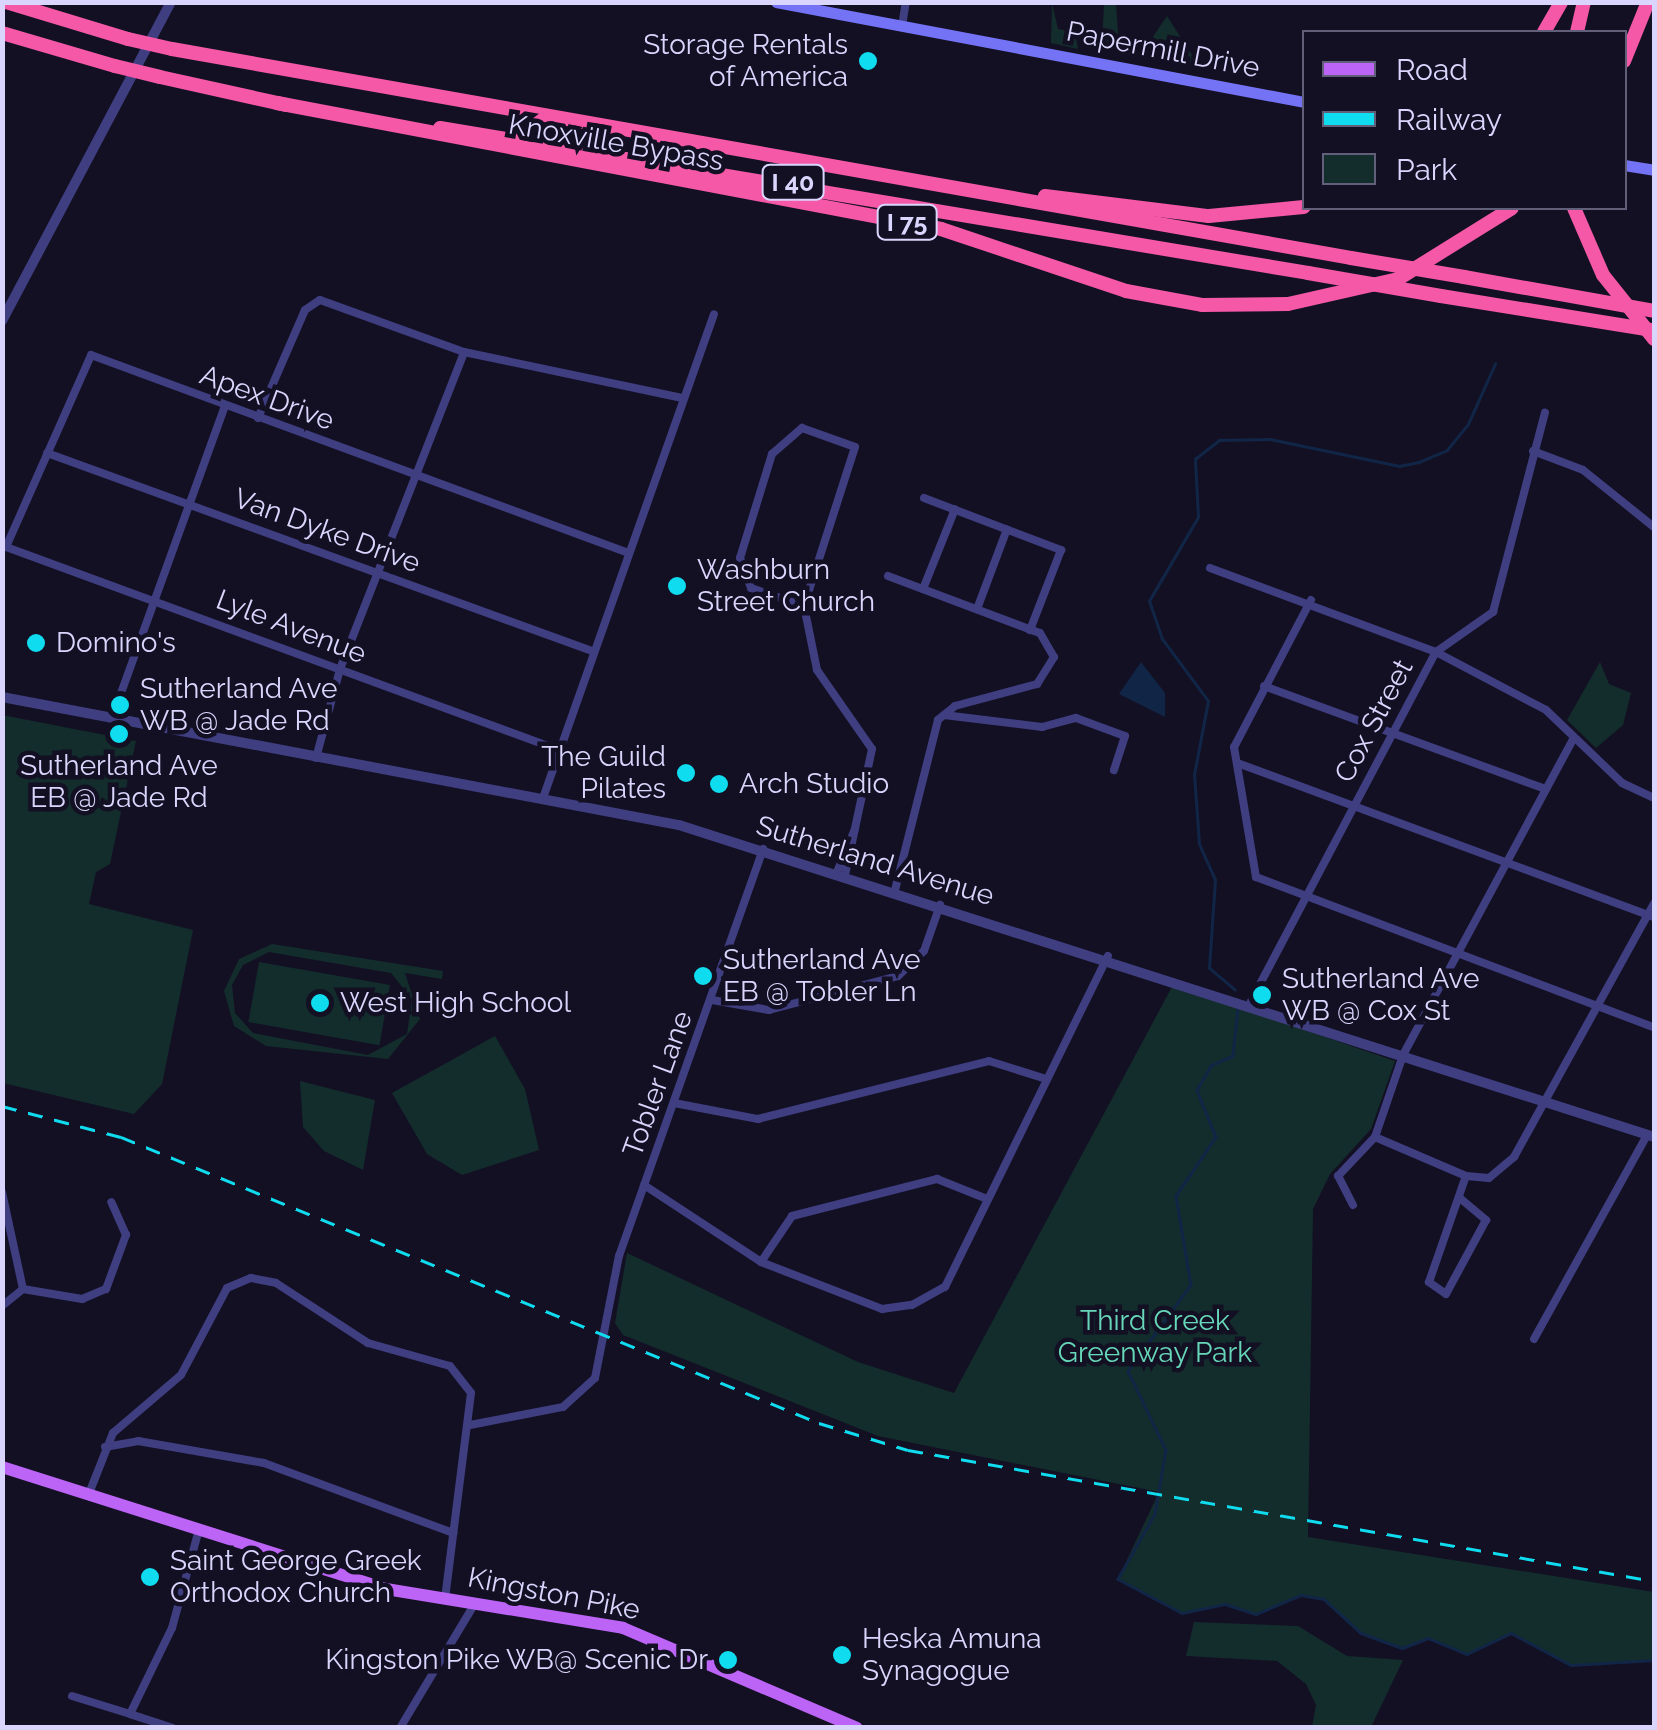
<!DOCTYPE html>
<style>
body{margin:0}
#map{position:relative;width:1657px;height:1730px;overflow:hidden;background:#131024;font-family:Raleway,sans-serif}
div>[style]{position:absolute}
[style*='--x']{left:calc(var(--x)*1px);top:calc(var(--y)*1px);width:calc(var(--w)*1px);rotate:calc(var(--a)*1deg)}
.green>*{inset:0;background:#132d2c;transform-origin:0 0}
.water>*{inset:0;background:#112647}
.stream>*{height:2.5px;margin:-1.25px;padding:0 1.25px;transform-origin:1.25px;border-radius:1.25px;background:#112647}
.minor>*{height:8px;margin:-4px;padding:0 4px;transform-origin:4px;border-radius:4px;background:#3f3e80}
.tertiary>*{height:10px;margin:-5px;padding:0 5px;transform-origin:5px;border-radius:5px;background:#3f3e80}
.secondary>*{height:11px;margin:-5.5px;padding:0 5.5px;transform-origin:5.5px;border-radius:5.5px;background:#7473f6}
.primary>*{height:12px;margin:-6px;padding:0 6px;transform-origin:6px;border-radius:6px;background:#bc64f5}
.motorway>*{height:14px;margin:-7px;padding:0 7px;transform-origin:7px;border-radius:7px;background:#f458a6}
.rail>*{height:2.5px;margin-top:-1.25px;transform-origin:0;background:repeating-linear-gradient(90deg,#0fdcef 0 15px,transparent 0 27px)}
.motorway-bridge>*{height:14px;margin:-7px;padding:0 7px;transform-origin:7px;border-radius:7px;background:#f458a6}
.dots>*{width:28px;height:28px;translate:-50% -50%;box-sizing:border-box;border:5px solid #131024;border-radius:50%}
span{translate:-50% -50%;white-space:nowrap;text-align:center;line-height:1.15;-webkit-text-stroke:9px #131024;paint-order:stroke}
.shield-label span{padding:2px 8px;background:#131024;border:2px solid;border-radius:8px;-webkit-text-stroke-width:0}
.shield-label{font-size:25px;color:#d9d5fc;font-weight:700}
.poi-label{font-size:28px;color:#d9d5fc}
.right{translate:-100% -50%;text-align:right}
.left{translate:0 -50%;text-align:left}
.street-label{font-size:28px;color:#d9d5fc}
.park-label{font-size:28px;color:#66d8b9}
.frame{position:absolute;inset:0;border:5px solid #d9d5fc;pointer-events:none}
.legend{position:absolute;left:1302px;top:30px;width:325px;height:180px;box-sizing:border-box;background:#131024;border:2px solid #625f7a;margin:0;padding:12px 18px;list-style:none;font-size:30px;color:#d9d5fc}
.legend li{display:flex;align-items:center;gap:20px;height:50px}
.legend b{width:50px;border:2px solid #625f7a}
</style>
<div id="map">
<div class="green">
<div style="clip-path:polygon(1052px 3px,1058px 29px,1075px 33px,1078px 49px,1051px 43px)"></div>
<div style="clip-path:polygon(1104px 3px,1116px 3px,1119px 45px,1148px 44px,1167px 16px,1201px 69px,1300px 91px,1102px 47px)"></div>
<div style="clip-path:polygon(1600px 662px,1609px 684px,1631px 693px,1623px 725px,1596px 748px,1567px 720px)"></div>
<div style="clip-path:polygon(2px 715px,136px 741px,110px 864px,96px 872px,89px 904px,193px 930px,162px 1084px,134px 1114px,3px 1083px)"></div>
<div style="clip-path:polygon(evenodd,272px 944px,443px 971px,442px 979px,405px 973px,420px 1019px,388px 1059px,266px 1046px,234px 1026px,224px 991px,239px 959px,272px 944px,269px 952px,391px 973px,412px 999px,407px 1034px,368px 1055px,253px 1033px,235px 1013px,232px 985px,243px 965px,269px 952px)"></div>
<div style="left:259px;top:962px;width:133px;height:61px;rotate:10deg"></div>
<div style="clip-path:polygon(1173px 985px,1395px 1061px,1371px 1129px,1330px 1174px,1313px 1209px,1308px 1537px,1654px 1592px,1654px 1660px,1571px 1665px,1511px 1633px,1467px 1654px,1427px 1638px,1402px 1648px,1361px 1633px,1324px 1599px,1301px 1595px,1256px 1614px,1225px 1604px,1181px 1613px,1118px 1579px,1159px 1492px,878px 1436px,623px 1335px,615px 1323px,627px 1253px,858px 1362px,954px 1393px)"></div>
<div style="clip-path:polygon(495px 1036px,525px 1089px,539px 1150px,462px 1175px,427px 1154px,392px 1093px)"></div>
<div style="clip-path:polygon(300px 1081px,375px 1100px,363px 1170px,324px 1151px,303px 1127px)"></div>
<div style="clip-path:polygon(1194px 1622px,1298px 1626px,1347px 1656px,1403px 1660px,1371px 1727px,1312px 1727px,1316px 1705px,1306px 1684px,1277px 1661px,1186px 1656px)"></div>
</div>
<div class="water">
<div style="clip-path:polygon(1141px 662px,1165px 693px,1165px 717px,1119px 694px)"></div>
</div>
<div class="stream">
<div style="--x:1235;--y:990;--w:34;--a:-140"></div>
<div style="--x:1209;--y:968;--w:88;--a:-86.1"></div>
<div style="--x:1215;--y:880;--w:39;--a:-114"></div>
<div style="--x:1199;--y:844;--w:69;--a:-94.1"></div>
<div style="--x:1194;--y:775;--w:75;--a:-79.3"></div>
<div style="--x:1208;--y:701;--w:77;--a:-126.6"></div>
<div style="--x:1162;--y:639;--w:40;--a:-108.9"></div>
<div style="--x:1149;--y:601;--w:97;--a:-59.7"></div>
<div style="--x:1198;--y:517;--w:58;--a:-93"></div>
<div style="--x:1195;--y:459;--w:31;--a:-38"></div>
<div style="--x:1219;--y:440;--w:51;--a:-1.1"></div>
<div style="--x:1270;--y:439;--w:132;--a:11.8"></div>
<div style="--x:1399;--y:466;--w:20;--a:-11"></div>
<div style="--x:1419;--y:462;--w:30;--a:-23"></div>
<div style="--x:1447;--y:450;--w:33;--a:-51"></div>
<div style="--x:1468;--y:424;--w:66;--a:-65.8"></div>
<div style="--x:1238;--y:1007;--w:49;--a:95.8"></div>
<div style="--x:1233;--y:1056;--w:24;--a:156"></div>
<div style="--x:1211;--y:1066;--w:28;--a:120"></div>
<div style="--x:1197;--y:1090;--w:51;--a:68"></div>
<div style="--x:1216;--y:1137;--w:71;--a:124.1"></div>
<div style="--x:1176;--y:1196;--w:90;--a:80.4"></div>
<div style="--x:1191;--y:1285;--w:107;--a:126.2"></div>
<div style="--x:1128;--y:1371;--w:88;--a:64.3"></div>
<div style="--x:1166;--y:1450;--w:65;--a:99.8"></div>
<div style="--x:1155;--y:1514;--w:75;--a:119.6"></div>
<div style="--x:1118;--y:1579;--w:72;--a:28"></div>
<div style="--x:1182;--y:1613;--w:44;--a:-11.8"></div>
<div style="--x:1225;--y:1604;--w:33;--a:18"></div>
<div style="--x:1256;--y:1614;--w:49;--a:-22.9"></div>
<div style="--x:1301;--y:1595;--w:23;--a:10"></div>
<div style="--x:1324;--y:1599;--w:50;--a:42.6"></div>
<div style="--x:1361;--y:1633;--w:44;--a:20.1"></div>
<div style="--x:1402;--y:1648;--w:28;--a:-21"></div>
<div style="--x:1428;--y:1638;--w:42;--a:22.3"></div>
<div style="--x:1467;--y:1654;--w:49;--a:-25.5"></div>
<div style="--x:1511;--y:1633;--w:68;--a:28.1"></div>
<div style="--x:1571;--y:1665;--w:83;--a:-3.4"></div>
</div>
<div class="minor">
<div style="--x:902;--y:26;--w:24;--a:-81"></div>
<div style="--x:258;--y:418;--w:118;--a:-66.5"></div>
<div style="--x:305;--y:310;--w:18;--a:-34"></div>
<div style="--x:320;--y:300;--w:153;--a:19.9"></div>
<div style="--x:464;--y:352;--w:223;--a:11.9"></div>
<div style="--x:1533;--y:451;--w:53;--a:20.8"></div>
<div style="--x:1583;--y:470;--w:91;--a:38.8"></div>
<div style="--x:47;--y:453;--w:580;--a:19.97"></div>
<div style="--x:924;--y:498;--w:147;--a:20.8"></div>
<div style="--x:1061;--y:550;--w:86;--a:111.2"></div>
<div style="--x:1210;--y:568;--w:241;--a:20.4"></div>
<div style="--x:1436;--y:652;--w:124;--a:27.8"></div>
<div style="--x:1546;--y:710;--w:105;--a:43.8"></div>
<div style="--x:1622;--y:783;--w:35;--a:25"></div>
<div style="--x:888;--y:576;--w:162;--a:20.6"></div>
<div style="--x:1040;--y:633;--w:28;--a:60"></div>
<div style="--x:1054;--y:657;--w:32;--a:122"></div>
<div style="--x:1037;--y:684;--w:85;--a:165"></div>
<div style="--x:955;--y:706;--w:22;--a:141"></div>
<div style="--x:938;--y:720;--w:175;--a:104.2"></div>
<div style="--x:923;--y:589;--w:86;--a:-68.2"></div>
<div style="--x:1311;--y:600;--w:166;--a:117.6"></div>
<div style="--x:1234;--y:747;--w:132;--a:80.4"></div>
<div style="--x:1256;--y:877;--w:425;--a:20.7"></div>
<div style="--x:804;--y:606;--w:56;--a:-161.2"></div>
<div style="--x:751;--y:588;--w:32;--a:-110"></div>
<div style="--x:740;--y:558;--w:109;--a:-72.9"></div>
<div style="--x:772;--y:454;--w:40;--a:-41"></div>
<div style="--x:802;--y:428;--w:56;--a:19.7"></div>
<div style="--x:855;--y:447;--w:167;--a:107.8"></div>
<div style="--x:804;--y:606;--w:65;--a:78.5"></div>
<div style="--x:817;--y:670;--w:96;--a:55.2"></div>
<div style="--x:872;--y:749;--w:129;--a:102.1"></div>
<div style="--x:977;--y:609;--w:85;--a:-69.4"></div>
<div style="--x:1264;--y:686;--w:300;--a:20.1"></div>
<div style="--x:944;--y:715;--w:99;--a:7"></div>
<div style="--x:1042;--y:727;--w:35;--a:-15"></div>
<div style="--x:1076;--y:718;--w:52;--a:20.2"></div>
<div style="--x:1125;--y:736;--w:36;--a:108"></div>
<div style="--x:112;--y:718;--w:330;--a:-70.1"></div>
<div style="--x:559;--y:750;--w:589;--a:-159.84"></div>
<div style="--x:6;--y:547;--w:210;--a:-66.1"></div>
<div style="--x:91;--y:355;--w:570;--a:20.21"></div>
<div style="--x:316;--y:758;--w:92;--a:-74.9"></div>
<div style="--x:340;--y:669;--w:340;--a:-68.6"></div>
<div style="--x:1240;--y:764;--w:441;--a:20.3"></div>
<div style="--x:543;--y:798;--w:513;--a:-70.54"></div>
<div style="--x:837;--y:872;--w:47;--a:-67.3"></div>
<div style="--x:712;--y:1000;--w:58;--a:10"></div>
<div style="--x:769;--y:1010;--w:133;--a:-14.8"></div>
<div style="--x:898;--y:976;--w:36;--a:-44"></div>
<div style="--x:924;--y:951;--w:49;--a:-70.8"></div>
<div style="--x:1251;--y:1001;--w:395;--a:-62.1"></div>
<div style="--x:1436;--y:652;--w:70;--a:-35.1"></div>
<div style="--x:1493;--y:612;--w:206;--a:-75.4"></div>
<div style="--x:674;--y:1103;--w:86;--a:10.8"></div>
<div style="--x:758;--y:1119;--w:238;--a:-14.1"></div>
<div style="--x:989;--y:1061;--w:60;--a:17.5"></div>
<div style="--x:1375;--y:1137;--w:87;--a:-71.1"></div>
<div style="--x:1403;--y:1055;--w:360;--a:-61.7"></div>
<div style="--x:1375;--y:1137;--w:99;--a:23.2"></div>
<div style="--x:644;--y:1185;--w:140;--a:33.3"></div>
<div style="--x:761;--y:1262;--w:130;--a:21.2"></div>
<div style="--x:882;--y:1309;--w:30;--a:-8"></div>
<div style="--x:912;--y:1305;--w:38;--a:-29"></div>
<div style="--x:945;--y:1287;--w:369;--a:-63.8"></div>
<div style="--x:2;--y:1192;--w:99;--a:77.8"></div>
<div style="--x:1461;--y:1199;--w:33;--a:40"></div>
<div style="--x:1486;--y:1220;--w:84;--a:118.4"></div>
<div style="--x:1446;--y:1294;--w:21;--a:-145"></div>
<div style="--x:1429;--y:1282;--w:112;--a:-70.8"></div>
<div style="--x:1466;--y:1176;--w:23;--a:5"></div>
<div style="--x:1489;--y:1178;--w:33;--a:-40"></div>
<div style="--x:1514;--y:1157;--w:290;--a:-61.1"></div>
<div style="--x:1353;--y:1205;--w:33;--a:-117"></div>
<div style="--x:1338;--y:1176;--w:54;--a:-46.5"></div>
<div style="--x:761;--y:1262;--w:55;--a:-56"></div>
<div style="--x:792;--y:1216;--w:150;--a:-14.3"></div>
<div style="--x:937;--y:1179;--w:54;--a:21.8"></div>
<div style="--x:2;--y:1306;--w:27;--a:-39"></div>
<div style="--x:23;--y:1289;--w:60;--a:9.6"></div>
<div style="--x:82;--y:1299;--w:26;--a:-23"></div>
<div style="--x:106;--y:1289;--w:58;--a:-69.7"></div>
<div style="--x:126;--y:1235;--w:36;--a:-114"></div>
<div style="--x:1534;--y:1339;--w:233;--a:-61"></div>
<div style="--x:470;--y:1425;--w:95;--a:-11"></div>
<div style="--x:563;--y:1407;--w:43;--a:-42.2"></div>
<div style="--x:595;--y:1378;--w:124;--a:-78.9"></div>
<div style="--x:619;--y:1256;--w:432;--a:-70.5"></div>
<div style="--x:105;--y:1447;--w:34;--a:-10"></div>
<div style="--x:138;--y:1441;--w:128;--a:9.9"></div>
<div style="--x:264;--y:1463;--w:202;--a:20.3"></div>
<div style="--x:88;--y:1496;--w:68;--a:-68.4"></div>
<div style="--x:113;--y:1433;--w:89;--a:-40.5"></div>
<div style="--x:181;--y:1375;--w:98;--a:-62.1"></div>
<div style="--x:227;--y:1288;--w:26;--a:-23"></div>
<div style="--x:251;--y:1278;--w:25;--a:11"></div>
<div style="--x:276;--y:1283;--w:110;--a:33.1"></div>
<div style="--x:368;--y:1343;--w:85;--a:15.7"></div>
<div style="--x:450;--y:1366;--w:34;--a:52"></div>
<div style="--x:471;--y:1393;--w:208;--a:97.2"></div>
<div style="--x:72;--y:1696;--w:61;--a:17.2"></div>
<div style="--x:173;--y:1728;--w:45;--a:-162"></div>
<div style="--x:130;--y:1714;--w:96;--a:-64"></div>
<div style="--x:172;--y:1628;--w:98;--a:-74.7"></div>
<div style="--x:400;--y:1728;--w:146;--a:-59"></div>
</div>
<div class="tertiary">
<div style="--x:2;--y:321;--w:361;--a:-62.1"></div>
<div style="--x:2;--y:697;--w:689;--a:10.71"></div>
<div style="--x:679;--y:825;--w:1024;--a:17.74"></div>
</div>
<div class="secondary">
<div style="--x:776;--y:2;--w:537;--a:10.72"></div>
<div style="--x:1624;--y:165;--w:30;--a:9"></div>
</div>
<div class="primary">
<div style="--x:2;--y:1467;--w:403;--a:17.6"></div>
<div style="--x:386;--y:1589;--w:240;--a:9.3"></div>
<div style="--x:623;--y:1628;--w:254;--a:23.1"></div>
</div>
<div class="motorway">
<div style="--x:6;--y:2;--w:127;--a:16.9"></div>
<div style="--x:1544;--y:32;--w:34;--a:-60"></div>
<div style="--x:1577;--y:32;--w:31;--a:-77"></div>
<div style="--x:2;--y:33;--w:118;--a:16.3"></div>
<div style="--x:172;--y:49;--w:1197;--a:10.05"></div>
<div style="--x:1624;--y:61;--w:64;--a:-67.9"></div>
<div style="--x:160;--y:77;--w:129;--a:12.5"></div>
<div style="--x:277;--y:103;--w:676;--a:10.74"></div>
<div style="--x:941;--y:229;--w:195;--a:18.5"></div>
<div style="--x:1126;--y:291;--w:77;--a:10.4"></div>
<div style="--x:1202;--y:305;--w:86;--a:-0.7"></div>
<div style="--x:1288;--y:304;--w:113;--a:-12.8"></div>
<div style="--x:1398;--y:279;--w:134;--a:-31.9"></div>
<div style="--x:440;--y:128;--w:880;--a:9.48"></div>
<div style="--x:1045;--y:196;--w:165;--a:7"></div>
<div style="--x:1209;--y:216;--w:95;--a:-5.4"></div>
<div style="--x:1574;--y:208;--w:73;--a:66.6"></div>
<div style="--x:1464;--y:277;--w:193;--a:10.1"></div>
<div style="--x:1441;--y:296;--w:214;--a:9.2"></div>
</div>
<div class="rail">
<div style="--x:2;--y:1106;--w:123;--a:14.6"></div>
<div style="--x:121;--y:1137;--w:754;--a:22.28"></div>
<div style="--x:819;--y:1423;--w:93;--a:16.9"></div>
<div style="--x:908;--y:1450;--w:757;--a:9.96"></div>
</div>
<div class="motorway-bridge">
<div style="--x:128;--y:39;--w:45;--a:12.8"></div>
<div style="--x:115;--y:66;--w:46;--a:13.7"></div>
<div style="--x:1351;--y:258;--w:115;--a:9.5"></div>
<div style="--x:1308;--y:273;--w:135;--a:9.8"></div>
<div style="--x:1603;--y:275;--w:82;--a:51.4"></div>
</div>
<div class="dots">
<div style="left:868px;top:61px;background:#0fdcef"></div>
<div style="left:677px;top:586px;background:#0fdcef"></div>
<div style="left:36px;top:643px;background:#0fdcef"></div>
<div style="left:120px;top:705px;background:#0fdcef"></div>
<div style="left:119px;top:734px;background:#0fdcef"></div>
<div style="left:686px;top:773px;background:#0fdcef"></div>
<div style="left:719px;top:784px;background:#0fdcef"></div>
<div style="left:703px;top:976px;background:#0fdcef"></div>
<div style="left:1262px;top:995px;background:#0fdcef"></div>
<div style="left:320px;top:1003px;background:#0fdcef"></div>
<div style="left:150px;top:1577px;background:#0fdcef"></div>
<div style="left:842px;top:1655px;background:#0fdcef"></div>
<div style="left:728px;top:1660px;background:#0fdcef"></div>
</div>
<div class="shield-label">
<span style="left:793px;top:182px">I 40</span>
<span style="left:907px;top:222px">I 75</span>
</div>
<div class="poi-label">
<span class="right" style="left:848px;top:61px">Storage Rentals<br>of America</span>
<span class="left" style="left:697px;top:586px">Washburn<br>Street Church</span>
<span class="left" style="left:56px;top:643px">Domino's</span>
<span class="left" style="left:140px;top:705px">Sutherland Ave<br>WB @ Jade Rd</span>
<span class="right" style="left:666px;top:773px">The Guild<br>Pilates</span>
<span style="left:119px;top:782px">Sutherland Ave<br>EB @ Jade Rd</span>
<span class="left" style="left:739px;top:784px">Arch Studio</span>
<span class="left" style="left:723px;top:976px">Sutherland Ave<br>EB @ Tobler Ln</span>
<span class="left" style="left:1282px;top:995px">Sutherland Ave<br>WB @ Cox St</span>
<span class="left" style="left:340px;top:1003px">West High School</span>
<span class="left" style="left:170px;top:1577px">Saint George Greek<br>Orthodox Church</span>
<span class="left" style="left:862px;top:1655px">Heska Amuna<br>Synagogue</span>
<span class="right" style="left:708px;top:1660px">Kingston Pike WB@ Scenic Dr</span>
</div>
<div class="street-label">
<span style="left:1163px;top:50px;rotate:11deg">Papermill Drive</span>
<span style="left:616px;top:143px;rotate:10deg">Knoxville Bypass</span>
<span style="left:267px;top:398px;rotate:20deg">Apex Drive</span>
<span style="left:327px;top:531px;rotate:20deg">Van Dyke Drive</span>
<span style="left:291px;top:627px;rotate:21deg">Lyle Avenue</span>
<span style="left:1374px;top:721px;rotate:-62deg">Cox Street</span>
<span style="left:875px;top:861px;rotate:17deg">Sutherland Avenue</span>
<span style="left:658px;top:1084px;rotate:-70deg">Tobler Lane</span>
<span style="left:554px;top:1594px;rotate:11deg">Kingston Pike</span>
</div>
<div class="park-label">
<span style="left:1155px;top:1337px">Third Creek<br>Greenway Park</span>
</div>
<div class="frame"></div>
<ul class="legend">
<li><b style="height:12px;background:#bc64f5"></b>Road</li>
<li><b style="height:12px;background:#0fdcef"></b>Railway</li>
<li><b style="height:28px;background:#132d2c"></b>Park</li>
</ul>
</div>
